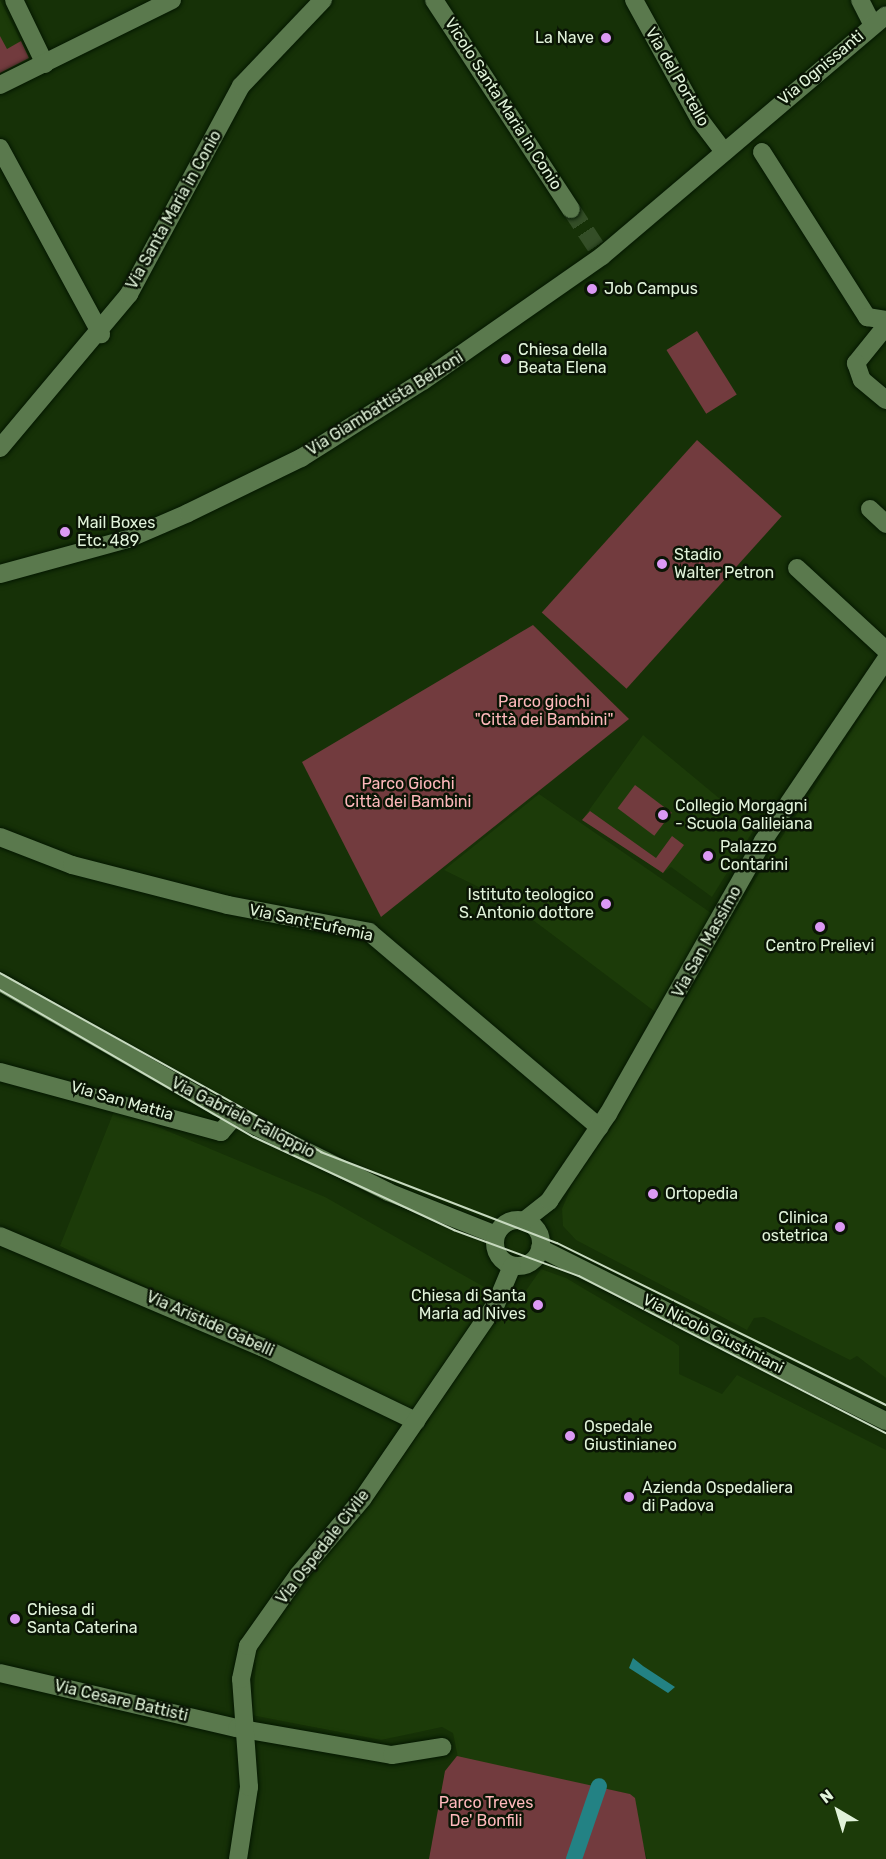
<!DOCTYPE html>
<meta charset="utf-8">
<style>
body{margin:0}
#map{position:relative;width:886px;height:1859px;overflow:hidden;background:#163107;font-family:Rubik,sans-serif}
div>[style]{position:absolute}
[style*='--x']{left:calc(var(--x)*1px);top:calc(var(--y)*1px);width:calc(var(--w)*1px);rotate:calc(var(--a)*1deg)}
.built>*{inset:0;background:#1c3b09}
.green>*{inset:0;background:#723b3e;transform-origin:0 0}
.water>*{inset:0;background:#238284}
.canal>*{height:16px;margin:-8px;padding:0 8px;transform-origin:8px;border-radius:8px;background:#238284}
.minor-tunnel>*{height:18px;margin-top:-9px;transform-origin:0;background:repeating-linear-gradient(90deg,#344e27 0 18px,transparent 0 27px)}
.roads{filter:drop-shadow(0 0 2px #041700) drop-shadow(0 0 2px #041700)}
.minor>*{height:18px;margin:-9px;padding:0 9px;transform-origin:9px;border-radius:9px;background:#5a794d}
.minor>.ring{margin:-9px;padding:0;box-sizing:content-box;background:none;border:18px solid #5a794d;border-radius:50%}
.tram>*{height:1.5px;margin:-0.75px;padding:0 0.75px;transform-origin:0.75px;border-radius:0.75px;background:#c6d9be}
.dots>*{width:16px;height:16px;translate:-50% -50%;box-sizing:border-box;border:3px solid #0a1505;border-radius:50%}
span{translate:-50% -50%;white-space:nowrap;text-align:center;line-height:1.15;-webkit-text-stroke:5px #0a1505;paint-order:stroke}
.poi-label{font-size:16px;color:#e1f3da}
.right{translate:-100% -50%;text-align:right}
.left{translate:0 -50%;text-align:left}
.street-label{font-size:16px;color:#e1f3da}
.park-label{font-size:16px;color:#feb8bb}
.north{position:absolute;left:808px;top:1781px;width:60px;height:60px;-webkit-text-stroke:4px #0a1505;paint-order:stroke;rotate:322deg;font-size:16px;font-weight:700;line-height:24px;text-align:center;color:#e1f3da}
.north::after{content:'';display:block;margin:auto;width:21px;height:27px;background:#e1f3da;clip-path:polygon(50% 0,100% 100%,50% 72%,0 100%)}
</style>
<div id="map">
<div class="built">
<div style="clip-path:polygon(0 0,30px 59px,0 73px)"></div>
<div style="clip-path:polygon(886px 678px,886px 1378px,857px 1356px,850px 1360px,764px 1317px,754px 1318px,747px 1330px,576px 1240px,563px 1226px,562px 1209px,573px 1182px,611px 1128px,766px 861px)"></div>
<div style="clip-path:polygon(643px 735px,755px 828px,712px 897px,671px 867px,663px 873px,582px 820px)"></div>
<div style="clip-path:polygon(539px 794px,711px 913px,658px 1014px,509px 902px,444px 870px)"></div>
<div style="clip-path:polygon(115px 1109px,325px 1197px,516px 1305px,541px 1269px,566px 1278px,674px 1342px,679px 1346px,679px 1374px,722px 1394px,737px 1375px,886px 1450px,886px 1859px,647px 1859px,630px 1794px,458px 1758px,453px 1733px,442px 1727px,381px 1740px,252px 1715px,256px 1663px,251px 1661px,266px 1631px,430px 1420px,60px 1246px)"></div>
</div>
<div class="green">
<div style="clip-path:polygon(0 36px,7px 49px,21px 41px,29px 58px,0 73px)"></div>
<div style="left:697px;top:331px;width:75px;height:36px;rotate:58deg"></div>
<div style="left:697px;top:440px;width:114px;height:232px;rotate:42deg"></div>
<div style="clip-path:polygon(533px 625px,629px 719px,381px 917px,302px 762px)"></div>
<div style="left:635px;top:785px;width:46px;height:29px;rotate:37deg"></div>
<div style="clip-path:polygon(590px 811px,656px 858px,672px 836px,684px 845px,663px 873px,582px 820px)"></div>
<div style="clip-path:polygon(457px 1756px,630px 1794px,635px 1798px,646px 1859px,429px 1859px,445px 1771px)"></div>
</div>
<div class="water">
<div style="clip-path:polygon(633px 1658px,643px 1666px,675px 1687px,668px 1693px,629px 1668px)"></div>
</div>
<div class="canal">
<div style="--x:574;--y:1859;--w:77;--a:-71.1"></div>
</div>
<div class="minor-tunnel">
<div style="--x:571;--y:209;--w:45;--a:56.7"></div>
</div>
<div class="roads">
<div class="minor">
<div style="--x:14;--y:0;--w:71;--a:64.2"></div>
<div style="--x:434;--y:0;--w:250;--a:56.8"></div>
<div style="--x:634;--y:0;--w:137;--a:61.2"></div>
<div style="--x:700;--y:120;--w:40;--a:53"></div>
<div style="--x:860;--y:0;--w:28;--a:63"></div>
<div style="--x:0;--y:85;--w:192;--a:-26.3"></div>
<div style="--x:0;--y:148;--w:212;--a:61.5"></div>
<div style="--x:762;--y:152;--w:196;--a:57.5"></div>
<div style="--x:867;--y:317;--w:19;--a:9"></div>
<div style="--x:886;--y:326;--w:48;--a:129"></div>
<div style="--x:856;--y:363;--w:18;--a:71"></div>
<div style="--x:862;--y:380;--w:31;--a:40"></div>
<div style="--x:0;--y:448;--w:201;--a:-50"></div>
<div style="--x:129;--y:294;--w:236;--a:-61.7"></div>
<div style="--x:241;--y:86;--w:119;--a:-46.4"></div>
<div style="--x:870;--y:509;--w:22;--a:43"></div>
<div style="--x:797;--y:568;--w:121;--a:42.7"></div>
<div style="--x:0;--y:574;--w:133;--a:-15.3"></div>
<div style="--x:128;--y:539;--w:65;--a:-23.4"></div>
<div style="--x:188;--y:513;--w:126;--a:-26"></div>
<div style="--x:301;--y:458;--w:144;--a:-32.3"></div>
<div style="--x:423;--y:381;--w:218;--a:-34.9"></div>
<div style="--x:602;--y:256;--w:372;--a:-40.3"></div>
<div style="--x:0;--y:837;--w:77;--a:21.3"></div>
<div style="--x:72;--y:865;--w:161;--a:14.4"></div>
<div style="--x:228;--y:905;--w:144;--a:10.8"></div>
<div style="--x:369;--y:932;--w:302;--a:40.3"></div>
<div style="--x:0;--y:982;--w:250;--a:29.9"></div>
<div style="--x:217;--y:1107;--w:191;--a:26.4"></div>
<div style="--x:388;--y:1192;--w:116;--a:21.7"></div>
<div style="--x:0;--y:1072;--w:229;--a:15.2"></div>
<div style="--x:221;--y:1132;--w:21;--a:-49"></div>
<div class="ring" style="left:495px;top:1220px;width:28px;height:28px"></div>
<div style="--x:525;--y:1220;--w:31;--a:-38"></div>
<div style="--x:549;--y:1201;--w:105;--a:-55.9"></div>
<div style="--x:608;--y:1114;--w:314;--a:-60.4"></div>
<div style="--x:763;--y:841;--w:220;--a:-55.9"></div>
<div style="--x:0;--y:1236;--w:285;--a:23"></div>
<div style="--x:262;--y:1347;--w:171;--a:25.7"></div>
<div style="--x:540;--y:1248;--w:387;--a:26.6"></div>
<div style="--x:0;--y:1673;--w:243;--a:13.1"></div>
<div style="--x:237;--y:1728;--w:157;--a:9.9"></div>
<div style="--x:392;--y:1755;--w:51;--a:-9.1"></div>
<div style="--x:238;--y:1859;--w:73;--a:-81.3"></div>
<div style="--x:249;--y:1787;--w:108;--a:-94.2"></div>
<div style="--x:241;--y:1679;--w:34;--a:-78"></div>
<div style="--x:248;--y:1646;--w:87;--a:-54.8"></div>
<div style="--x:298;--y:1575;--w:101;--a:-49.8"></div>
<div style="--x:363;--y:1498;--w:235;--a:-55.6"></div>
<div style="--x:496;--y:1304;--w:41;--a:-67.2"></div>
</div>
</div>
<div class="tram">
<div style="--x:0;--y:973;--w:368;--a:29.1"></div>
<div style="--x:321;--y:1152;--w:253;--a:21.1"></div>
<div style="--x:557;--y:1243;--w:367;--a:26.2"></div>
<div style="--x:0;--y:990;--w:293;--a:30.1"></div>
<div style="--x:254;--y:1137;--w:221;--a:24.9"></div>
<div style="--x:454;--y:1230;--w:133;--a:20.2"></div>
<div style="--x:579;--y:1276;--w:345;--a:27.1"></div>
</div>
<div class="dots">
<div style="left:606px;top:38px;background:#dc99f4"></div>
<div style="left:592px;top:289px;background:#dc99f4"></div>
<div style="left:506px;top:359px;background:#dc99f4"></div>
<div style="left:65px;top:532px;background:#dc99f4"></div>
<div style="left:662px;top:564px;background:#dc99f4"></div>
<div style="left:663px;top:815px;background:#dc99f4"></div>
<div style="left:708px;top:856px;background:#dc99f4"></div>
<div style="left:606px;top:904px;background:#dc99f4"></div>
<div style="left:820px;top:927px;background:#dc99f4"></div>
<div style="left:653px;top:1194px;background:#dc99f4"></div>
<div style="left:840px;top:1227px;background:#dc99f4"></div>
<div style="left:538px;top:1305px;background:#dc99f4"></div>
<div style="left:570px;top:1436px;background:#dc99f4"></div>
<div style="left:629px;top:1497px;background:#dc99f4"></div>
<div style="left:15px;top:1619px;background:#dc99f4"></div>
</div>
<div class="poi-label">
<span class="right" style="left:594px;top:38px">La Nave</span>
<span class="left" style="left:604px;top:289px">Job Campus</span>
<span class="left" style="left:518px;top:359px">Chiesa della<br>Beata Elena</span>
<span class="left" style="left:77px;top:532px">Mail Boxes<br>Etc. 489</span>
<span class="left" style="left:674px;top:564px">Stadio<br>Walter Petron</span>
<span class="left" style="left:675px;top:815px">Collegio Morgagni<br>- Scuola Galileiana</span>
<span class="left" style="left:720px;top:856px">Palazzo<br>Contarini</span>
<span class="right" style="left:594px;top:904px">Istituto teologico<br>S. Antonio dottore</span>
<span style="left:820px;top:946px">Centro Prelievi</span>
<span class="left" style="left:665px;top:1194px">Ortopedia</span>
<span class="right" style="left:828px;top:1227px">Clinica<br>ostetrica</span>
<span class="right" style="left:526px;top:1305px">Chiesa di Santa<br>Maria ad Nives</span>
<span class="left" style="left:584px;top:1436px">Ospedale<br>Giustinianeo</span>
<span class="left" style="left:642px;top:1497px">Azienda Ospedaliera<br>di Padova</span>
<span class="left" style="left:27px;top:1619px">Chiesa di<br>Santa Caterina</span>
</div>
<div class="street-label">
<span style="left:821px;top:68px;rotate:-40deg">Via Ognissanti</span>
<span style="left:677px;top:77px;rotate:60deg">Via del Portello</span>
<span style="left:503px;top:104px;rotate:57deg">Vicolo Santa Maria in Conio</span>
<span style="left:174px;top:210px;rotate:-61deg">Via Santa Maria in Conio</span>
<span style="left:385px;top:404px;rotate:-32deg">Via Giambattista Belzoni</span>
<span style="left:311px;top:923px;rotate:12deg">Via Sant'Eufemia</span>
<span style="left:707px;top:942px;rotate:-61deg">Via San Massimo</span>
<span style="left:122px;top:1101px;rotate:16deg">Via San Mattia</span>
<span style="left:243px;top:1118px;rotate:27deg">Via Gabriele Falloppio</span>
<span style="left:210px;top:1324px;rotate:24deg">Via Aristide Gabelli</span>
<span style="left:713px;top:1334px;rotate:27deg">Via Nicolò Giustiniani</span>
<span style="left:323px;top:1547px;rotate:-52deg">Via Ospedale Civile</span>
<span style="left:121px;top:1701px;rotate:13deg">Via Cesare Battisti</span>
</div>
<div class="park-label">
<span style="left:544px;top:711px">Parco giochi<br>"Città dei Bambini"</span>
<span style="left:408px;top:793px">Parco Giochi<br>Città dei Bambini</span>
<span style="left:486px;top:1812px">Parco Treves<br>De' Bonfili</span>
</div>
<div class="north">N</div>
</div>
